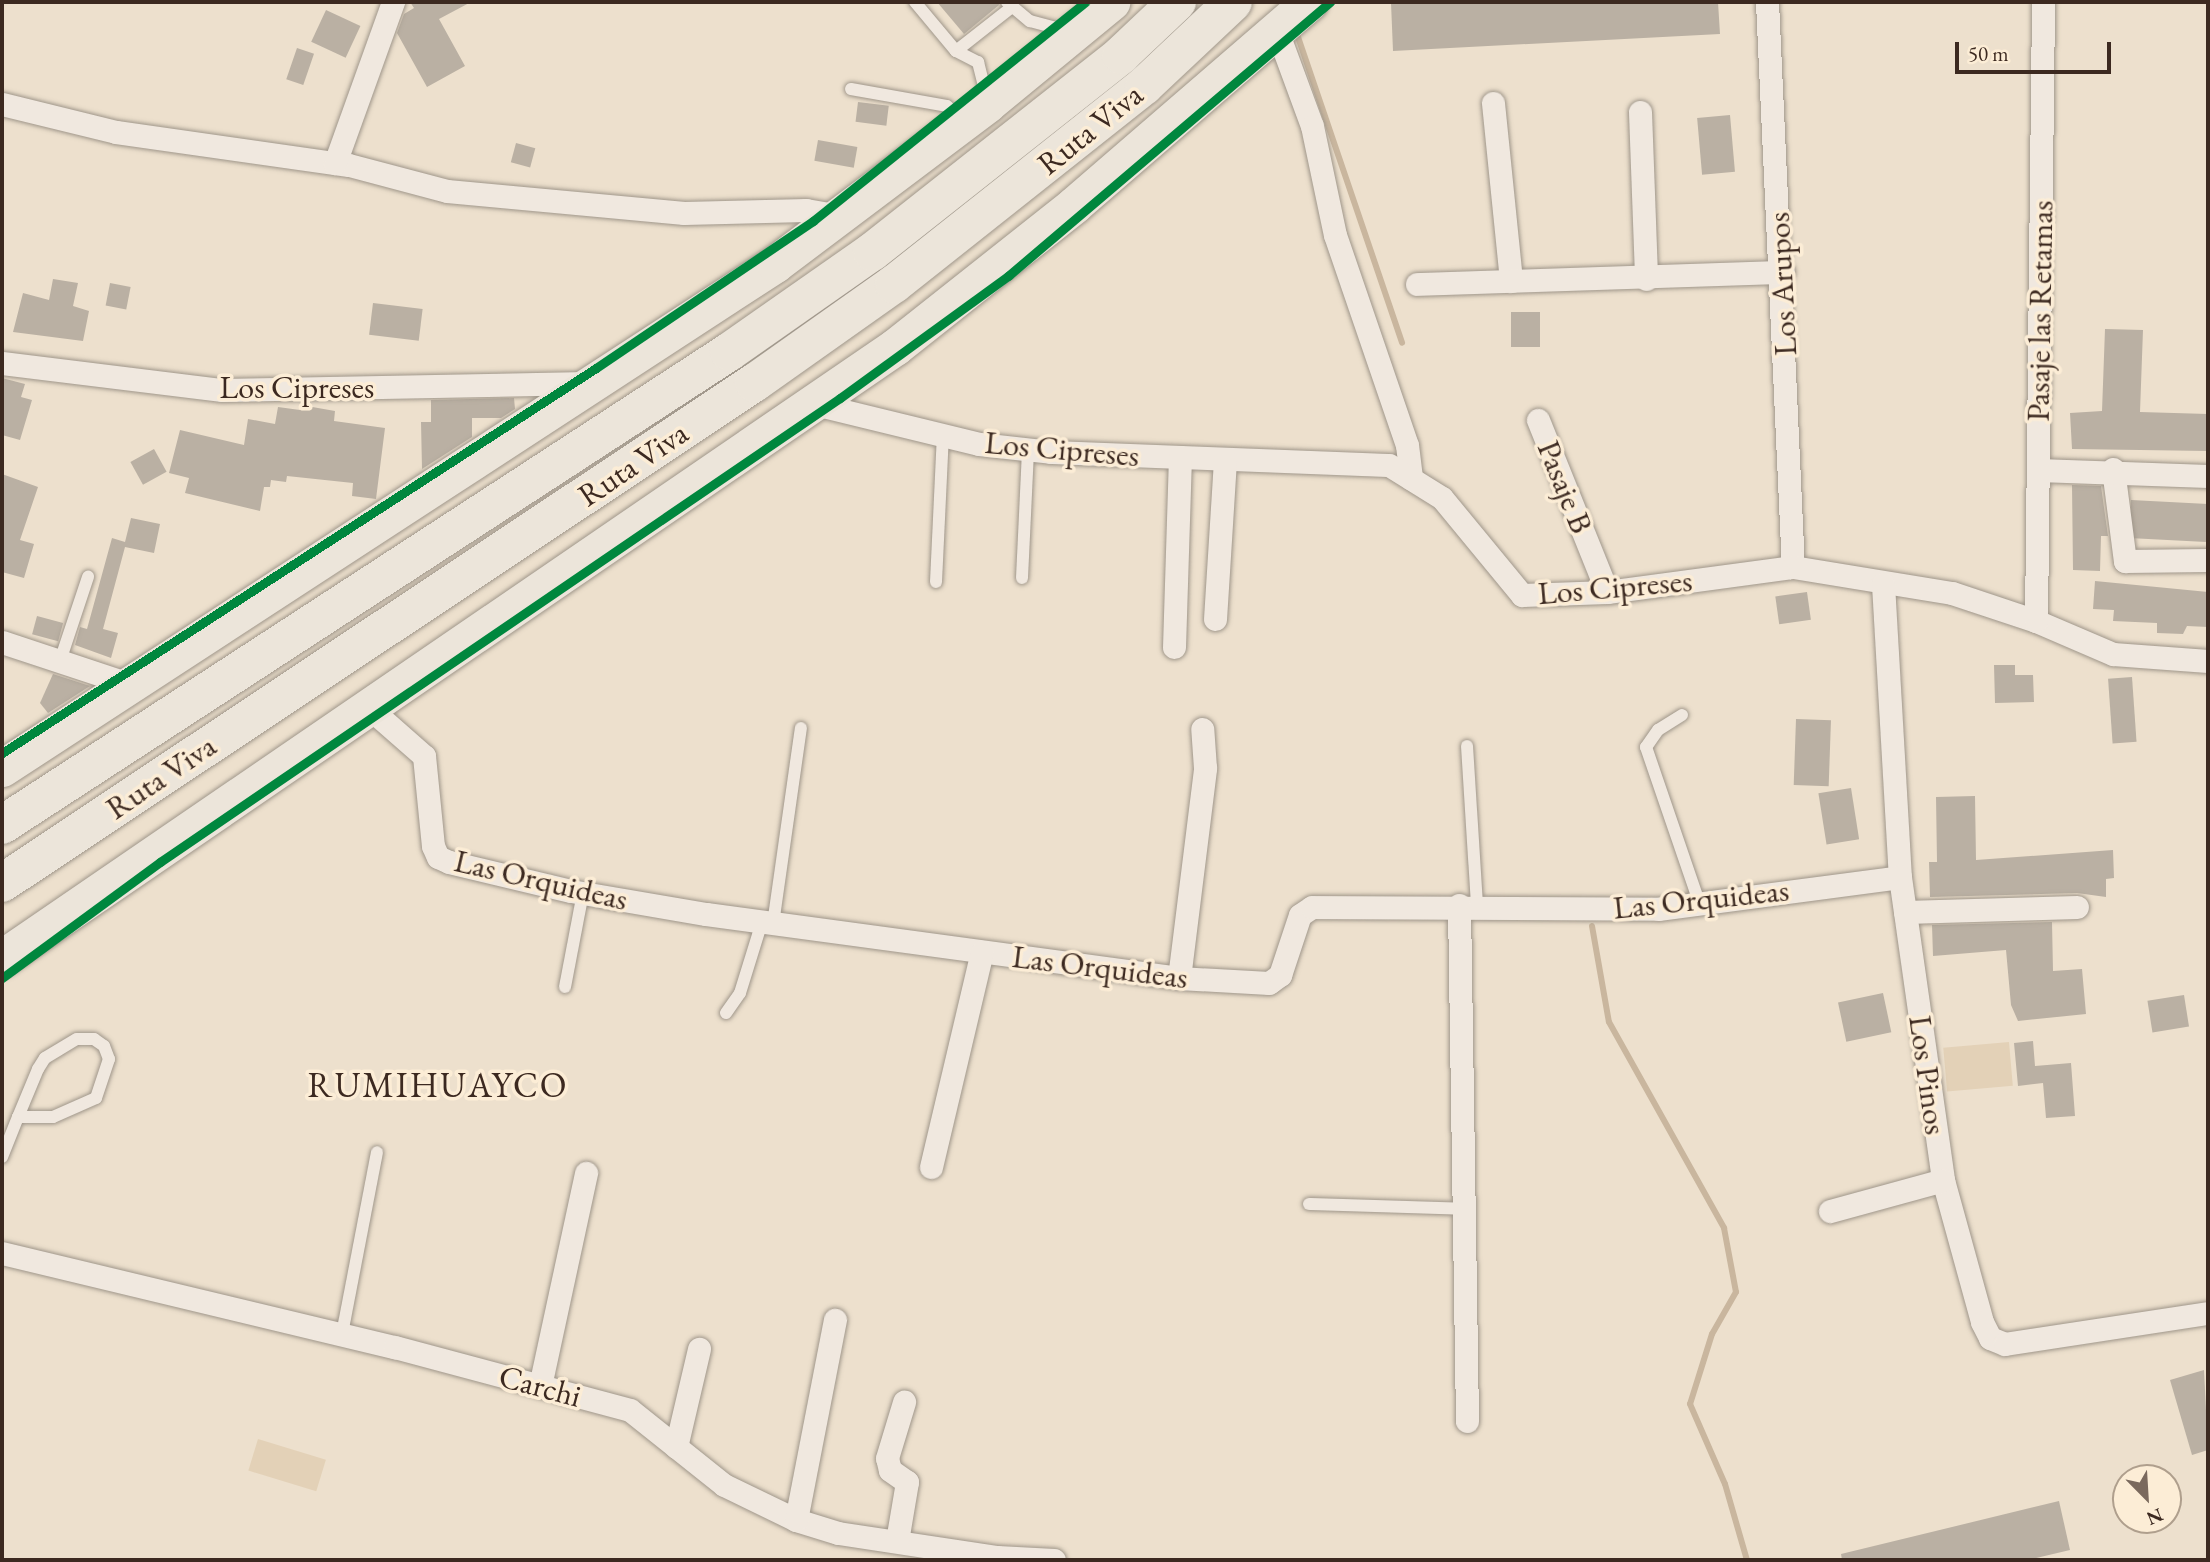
<!DOCTYPE html>
<style>
body{margin:0}
#map{position:relative;width:2210px;height:1562px;overflow:hidden;background:#ede0cd;font-family:"EB Garamond",serif}
div>[style]{position:absolute}
[style*='--x']{left:calc(var(--x)*1px);top:calc(var(--y)*1px);width:calc(var(--w)*1px);rotate:calc(var(--a)*1deg)}
.green>*{inset:0;background:#e3d1b7;transform-origin:0 0}
.stream>*{height:6px;margin:-3px;padding:0 3px;transform-origin:3px;border-radius:3px;background:#c9b69e}
.building>*{inset:0;background:#bab0a3;transform-origin:0 0}
.roads{filter:drop-shadow(0 0 2px #9f968a) drop-shadow(0 0 2px #9f968a)}
.lane>*{height:12px;margin:-6px;padding:0 6px;transform-origin:6px;border-radius:6px;background:#f0e8df}
.street>*{height:23px;margin:-11.5px;padding:0 11.5px;transform-origin:11.5px;border-radius:11.5px;background:#f0e8df}
.primary>*{height:37px;margin:-18.5px;padding:0 18.5px;transform-origin:18.5px;border-radius:18.5px;background:#ece5da}
.highway>*{height:38px;margin:-19px;padding:0 19px;transform-origin:19px;border-radius:19px;background:#ece5da}
.cycleway>*{height:9px;margin:-4.5px;padding:0 4.5px;transform-origin:4.5px;border-radius:4.5px;background:#00873e}
span{translate:-50% -50%;white-space:nowrap;text-align:center;line-height:1.15;-webkit-text-stroke:7px #fcedd6;paint-order:stroke}
.street-label{font-size:32px;color:#3c2920}
.quarter-label{font-size:35px;color:#3c2920;letter-spacing:2px}
.frame{position:absolute;inset:0;border:4px solid #3c2920;pointer-events:none}
.north{position:absolute;left:2112px;top:1464px;width:70px;height:70px;box-sizing:border-box;background:#fcedd6;border:2px solid #af9f8d;border-radius:50%;rotate:156deg;font-size:19px;font-weight:700;line-height:28px;text-align:center;color:#3c2920}
.north::after{content:'';display:block;margin:auto;width:24px;height:32px;background:#7a695d;clip-path:polygon(50% 0,100% 100%,50% 72%,0 100%)}
.scale{position:absolute;left:1955px;top:42px;width:156px;height:32px;box-sizing:border-box;border:4px solid #3c2920;border-top:0;padding-left:9px;font-size:21px;line-height:24px;white-space:nowrap;color:#3c2920;-webkit-text-stroke:5px #fcedd6;paint-order:stroke}
</style>
<div id="map">
<div class="green">
<div style="left:2009px;top:1042px;width:44px;height:66px;rotate:85deg"></div>
<div style="left:258px;top:1439px;width:71px;height:33px;rotate:17deg"></div>
</div>
<div class="stream">
<div style="--x:1298;--y:37;--w:323;--a:71.2"></div>
<div style="--x:1592;--y:926;--w:97;--a:80"></div>
<div style="--x:1609;--y:1022;--w:236;--a:60.8"></div>
<div style="--x:1724;--y:1228;--w:65;--a:79.4"></div>
<div style="--x:1736;--y:1292;--w:48;--a:119.7"></div>
<div style="--x:1712;--y:1334;--w:73;--a:107.4"></div>
<div style="--x:1690;--y:1404;--w:87;--a:66.4"></div>
<div style="--x:1725;--y:1484;--w:79;--a:73.9"></div>
</div>
<div class="building">
<div style="clip-path:polygon(410px 2px,471px 2px,439px 19px,465px 66px,427px 87px,397px 33px,404px 14px,414px 8px)"></div>
<div style="clip-path:polygon(937px 2px,998px 2px,999px 5px,964px 34px)"></div>
<div style="clip-path:polygon(1718px 2px,1720px 34px,1393px 51px,1391px 3px)"></div>
<div style="left:326px;top:10px;width:38px;height:35px;rotate:25deg"></div>
<div style="left:297px;top:48px;width:18px;height:33px;rotate:19deg"></div>
<div style="left:858px;top:102px;width:31px;height:20px;rotate:7deg"></div>
<div style="left:1730px;top:115px;width:57px;height:33px;rotate:85deg"></div>
<div style="left:818px;top:140px;width:40px;height:21px;rotate:10deg"></div>
<div style="left:516px;top:143px;width:20px;height:20px;rotate:15deg"></div>
<div style="clip-path:polygon(53px 279px,78px 283px,73px 306px,89px 311px,83px 341px,13px 332px,23px 293px,49px 300px)"></div>
<div style="left:110px;top:283px;width:21px;height:23px;rotate:11deg"></div>
<div style="left:373px;top:303px;width:50px;height:32px;rotate:7deg"></div>
<div style="left:1540px;top:312px;width:35px;height:29px;rotate:90deg"></div>
<div style="clip-path:polygon(2105px 329px,2143px 330px,2140px 412px,2208px 414px,2208px 451px,2072px 449px,2070px 413px,2102px 411px)"></div>
<div style="clip-path:polygon(2px 378px,25px 384px,21px 397px,32px 400px,20px 440px,2px 435px)"></div>
<div style="clip-path:polygon(514px 398px,515px 409px,501px 418px,472px 418px,472px 437px,422px 469px,421px 422px,431px 422px,431px 400px)"></div>
<div style="clip-path:polygon(301px 405px,335px 411px,334px 421px,385px 428px,376px 499px,352px 496px,353px 483px,287px 476px,286px 482px,271px 480px,270px 487px,264px 487px,260px 511px,185px 493px,189px 478px,169px 473px,180px 430px,244px 445px,248px 419px,275px 424px,278px 407px,300px 410px)"></div>
<div style="left:154px;top:449px;width:26px;height:27px;rotate:61deg"></div>
<div style="clip-path:polygon(2px 474px,38px 487px,20px 540px,34px 544px,24px 578px,2px 572px)"></div>
<div style="clip-path:polygon(2072px 485px,2101px 486px,2108px 536px,2101px 536px,2100px 571px,2073px 570px)"></div>
<div style="left:2131px;top:500px;width:77px;height:38px;rotate:3deg"></div>
<div style="clip-path:polygon(131px 518px,160px 524px,154px 553px,125px 547px,103px 629px,118px 633px,111px 658px,75px 645px,80px 627px,87px 629px,112px 538px,125px 542px)"></div>
<div style="clip-path:polygon(2095px 581px,2208px 592px,2208px 627px,2187px 626px,2183px 634px,2157px 633px,2157px 623px,2113px 621px,2114px 610px,2093px 609px)"></div>
<div style="left:1807px;top:592px;width:28px;height:32px;rotate:82deg"></div>
<div style="left:37px;top:616px;width:27px;height:19px;rotate:15deg"></div>
<div style="clip-path:polygon(1994px 665px,2015px 665px,2015px 675px,2033px 675px,2034px 702px,1995px 703px)"></div>
<div style="clip-path:polygon(53px 674px,90px 686px,48px 713px,40px 703px)"></div>
<div style="left:2132px;top:677px;width:65px;height:24px;rotate:86deg"></div>
<div style="left:1796px;top:719px;width:35px;height:66px;rotate:2deg"></div>
<div style="left:1851px;top:788px;width:52px;height:33px;rotate:81deg"></div>
<div style="clip-path:polygon(1975px 796px,1976px 860px,2113px 850px,2114px 878px,2106px 879px,2106px 897px,2077px 893px,1930px 897px,1929px 862px,1937px 862px,1936px 797px)"></div>
<div style="clip-path:polygon(2052px 922px,2053px 971px,2082px 969px,2086px 1014px,2018px 1021px,2011px 1005px,2006px 950px,1933px 956px,1932px 925px)"></div>
<div style="left:1883px;top:993px;width:40px;height:46px;rotate:78deg"></div>
<div style="left:2184px;top:995px;width:32px;height:37px;rotate:81deg"></div>
<div style="clip-path:polygon(2033px 1041px,2035px 1066px,2071px 1063px,2075px 1116px,2046px 1118px,2043px 1083px,2018px 1086px,2014px 1043px)"></div>
<div style="clip-path:polygon(2204px 1370px,2208px 1450px,2192px 1455px,2170px 1380px)"></div>
<div style="clip-path:polygon(2059px 1501px,2070px 1550px,2028px 1560px,1842px 1560px,1841px 1554px)"></div>
</div>
<div class="roads">
<div class="lane">
<div style="--x:915;--y:2;--w:64;--a:50.1"></div>
<div style="--x:956;--y:51;--w:25;--a:27"></div>
<div style="--x:978;--y:62;--w:37;--a:76"></div>
<div style="--x:1007;--y:2;--w:30;--a:40"></div>
<div style="--x:1030;--y:21;--w:35;--a:15"></div>
<div style="--x:956;--y:51;--w:71;--a:-38.2"></div>
<div style="--x:851;--y:89;--w:97;--a:10"></div>
<div style="--x:947;--y:106;--w:20;--a:45"></div>
<div style="--x:1022;--y:578;--w:129;--a:-87.3"></div>
<div style="--x:936;--y:582;--w:147;--a:-87.3"></div>
<div style="--x:60;--y:661;--w:89;--a:-71.6"></div>
<div style="--x:1682;--y:715;--w:28;--a:148"></div>
<div style="--x:1658;--y:730;--w:21;--a:125"></div>
<div style="--x:1646;--y:747;--w:164;--a:71.1"></div>
<div style="--x:1467;--y:746;--w:160;--a:86.4"></div>
<div style="--x:773;--y:924;--w:198;--a:-81.9"></div>
<div style="--x:565;--y:987;--w:96;--a:-79.2"></div>
<div style="--x:726;--y:1013;--w:24;--a:-55"></div>
<div style="--x:740;--y:993;--w:74;--a:-72.8"></div>
<div style="--x:2;--y:1157;--w:43;--a:-68.2"></div>
<div style="--x:18;--y:1117;--w:52;--a:-67.4"></div>
<div style="--x:38;--y:1069;--w:13;--a:-58"></div>
<div style="--x:45;--y:1058;--w:37;--a:-31"></div>
<div style="--x:77;--y:1039;--w:17;--a:0"></div>
<div style="--x:94;--y:1039;--w:12;--a:35"></div>
<div style="--x:104;--y:1046;--w:14;--a:69"></div>
<div style="--x:109;--y:1059;--w:41;--a:108.4"></div>
<div style="--x:96;--y:1098;--w:47;--a:156.2"></div>
<div style="--x:53;--y:1117;--w:35;--a:180"></div>
<div style="--x:1309;--y:1204;--w:156;--a:1.8"></div>
<div style="--x:342;--y:1334;--w:185;--a:-79.1"></div>
</div>
<div class="street">
<div style="--x:1767;--y:2;--w:566;--a:87.37"></div>
<div style="--x:1277;--y:31;--w:101;--a:69.8"></div>
<div style="--x:1312;--y:126;--w:111;--a:78.1"></div>
<div style="--x:1335;--y:235;--w:222;--a:71.1"></div>
<div style="--x:1407;--y:445;--w:34;--a:83"></div>
<div style="--x:1493;--y:103;--w:179;--a:84.2"></div>
<div style="--x:2;--y:104;--w:117;--a:13.8"></div>
<div style="--x:116;--y:132;--w:235;--a:8.1"></div>
<div style="--x:349;--y:165;--w:101;--a:14.9"></div>
<div style="--x:447;--y:191;--w:238;--a:5.3"></div>
<div style="--x:684;--y:213;--w:122;--a:-1.4"></div>
<div style="--x:806;--y:210;--w:35;--a:10"></div>
<div style="--x:1640;--y:112;--w:167;--a:87.9"></div>
<div style="--x:335;--y:163;--w:171;--a:-70.2"></div>
<div style="--x:1417;--y:284;--w:366;--a:-1.9"></div>
<div style="--x:2;--y:363;--w:222;--a:7"></div>
<div style="--x:222;--y:390;--w:365;--a:-1.1"></div>
<div style="--x:815;--y:404;--w:169;--a:13.7"></div>
<div style="--x:979;--y:444;--w:72;--a:6.3"></div>
<div style="--x:1051;--y:452;--w:338;--a:2.2"></div>
<div style="--x:1389;--y:465;--w:62;--a:31.9"></div>
<div style="--x:1442;--y:498;--w:126;--a:50.5"></div>
<div style="--x:1522;--y:595;--w:85;--a:-2"></div>
<div style="--x:1607;--y:592;--w:188;--a:-7.7"></div>
<div style="--x:1793;--y:567;--w:161;--a:9.3"></div>
<div style="--x:1952;--y:593;--w:89;--a:18.4"></div>
<div style="--x:2036;--y:621;--w:84;--a:23.2"></div>
<div style="--x:2113;--y:654;--w:95;--a:4.2"></div>
<div style="--x:1538;--y:420;--w:185;--a:68.1"></div>
<div style="--x:2113;--y:469;--w:93;--a:82.6"></div>
<div style="--x:2125;--y:561;--w:83;--a:-0.7"></div>
<div style="--x:2038;--y:470;--w:170;--a:2"></div>
<div style="--x:1883;--y:584;--w:293;--a:86.7"></div>
<div style="--x:1900;--y:877;--w:306;--a:81.9"></div>
<div style="--x:1943;--y:1180;--w:147;--a:74.6"></div>
<div style="--x:1982;--y:1322;--w:18;--a:63"></div>
<div style="--x:1990;--y:1338;--w:16;--a:22"></div>
<div style="--x:2005;--y:1344;--w:205;--a:-8.7"></div>
<div style="--x:1215;--y:619;--w:160;--a:-86.4"></div>
<div style="--x:2036;--y:621;--w:619;--a:-89.35"></div>
<div style="--x:2;--y:642;--w:134;--a:18.3"></div>
<div style="--x:1174;--y:647;--w:190;--a:-88.2"></div>
<div style="--x:367;--y:706;--w:76;--a:41.3"></div>
<div style="--x:424;--y:756;--w:90;--a:84.3"></div>
<div style="--x:433;--y:846;--w:12;--a:66"></div>
<div style="--x:438;--y:857;--w:12;--a:24"></div>
<div style="--x:449;--y:862;--w:125;--a:13.4"></div>
<div style="--x:571;--y:891;--w:137;--a:9.7"></div>
<div style="--x:706;--y:914;--w:477;--a:7.7"></div>
<div style="--x:1179;--y:978;--w:90;--a:3.2"></div>
<div style="--x:1269;--y:983;--w:14;--a:-36"></div>
<div style="--x:1280;--y:975;--w:63;--a:-71.6"></div>
<div style="--x:1300;--y:915;--w:14;--a:-34"></div>
<div style="--x:1312;--y:907;--w:346;--a:0.3"></div>
<div style="--x:1658;--y:909;--w:244;--a:-7.5"></div>
<div style="--x:1459;--y:905;--w:516;--a:89.11"></div>
<div style="--x:1905;--y:912;--w:172;--a:-1.7"></div>
<div style="--x:1179;--y:978;--w:212;--a:-82.9"></div>
<div style="--x:1205;--y:768;--w:39;--a:-94"></div>
<div style="--x:931;--y:1167;--w:221;--a:-76.7"></div>
<div style="--x:1830;--y:1211;--w:117;--a:-15.3"></div>
<div style="--x:2;--y:1253;--w:404;--a:13.5"></div>
<div style="--x:395;--y:1347;--w:243;--a:15"></div>
<div style="--x:630;--y:1410;--w:120;--a:38.6"></div>
<div style="--x:724;--y:1485;--w:80;--a:25.9"></div>
<div style="--x:796;--y:1520;--w:44;--a:17.2"></div>
<div style="--x:838;--y:1533;--w:161;--a:8.6"></div>
<div style="--x:997;--y:1557;--w:57;--a:3"></div>
<div style="--x:540;--y:1386;--w:218;--a:-77.8"></div>
<div style="--x:676;--y:1447;--w:101;--a:-76.8"></div>
<div style="--x:796;--y:1520;--w:204;--a:-79"></div>
<div style="--x:897;--y:1541;--w:60;--a:-80.4"></div>
<div style="--x:907;--y:1482;--w:21;--a:-145"></div>
<div style="--x:890;--y:1470;--w:12;--a:-104"></div>
<div style="--x:887;--y:1458;--w:59;--a:-73.1"></div>
</div>
<div class="primary">
<div style="--x:2;--y:768;--w:923;--a:-33.1"></div>
<div style="--x:775;--y:264;--w:266;--a:-37"></div>
<div style="--x:987;--y:104;--w:161;--a:-39.4"></div>
<div style="--x:2;--y:958;--w:1082;--a:-34.38"></div>
<div style="--x:895;--y:347;--w:228;--a:-38.4"></div>
<div style="--x:1074;--y:205;--w:311;--a:-40.8"></div>
</div>
<div class="highway">
<div style="--x:2;--y:825;--w:867;--a:-33.05"></div>
<div style="--x:729;--y:352;--w:174;--a:-35"></div>
<div style="--x:872;--y:252;--w:318;--a:-38.3"></div>
<div style="--x:1121;--y:55;--w:77;--a:-43.4"></div>
<div style="--x:2;--y:883;--w:903;--a:-33.62"></div>
<div style="--x:754;--y:383;--w:171;--a:-35.3"></div>
<div style="--x:894;--y:284;--w:319;--a:-38.4"></div>
<div style="--x:1144;--y:86;--w:122;--a:-43.3"></div>
</div>
</div>
<div class="cycleway">
<div style="--x:2;--y:753;--w:708;--a:-32.95"></div>
<div style="--x:596;--y:368;--w:262;--a:-34.1"></div>
<div style="--x:813;--y:221;--w:349;--a:-38.8"></div>
<div style="--x:2;--y:978;--w:196;--a:-36.3"></div>
<div style="--x:160;--y:862;--w:823;--a:-34.31"></div>
<div style="--x:840;--y:398;--w:208;--a:-36"></div>
<div style="--x:1008;--y:276;--w:423;--a:-40.4"></div>
</div>
<div class="street-label">
<span style="left:1090px;top:129px;rotate:-39deg">Ruta Viva</span>
<span style="left:1782px;top:284px;rotate:-93deg">Los Arupos</span>
<span style="left:2040px;top:311px;rotate:-89deg">Pasaje las Retamas</span>
<span style="left:297px;top:387px">Los Cipreses</span>
<span style="left:1062px;top:449px;rotate:5deg">Los Cipreses</span>
<span style="left:633px;top:464px;rotate:-34deg">Ruta Viva</span>
<span style="left:1565px;top:487px;rotate:68deg">Pasaje B</span>
<span style="left:1615px;top:587px;rotate:-5deg">Los Cipreses</span>
<span style="left:161px;top:777px;rotate:-34deg">Ruta Viva</span>
<span style="left:541px;top:880px;rotate:13deg">Las Orquideas</span>
<span style="left:1701px;top:899px;rotate:-6deg">Las Orquideas</span>
<span style="left:1100px;top:967px;rotate:7deg">Las Orquideas</span>
<span style="left:1928px;top:1075px;rotate:82deg">Los Pinos</span>
<span style="left:540px;top:1386px;rotate:15deg">Carchi</span>
</div>
<div class="quarter-label">
<span style="left:438px;top:1085px">RUMIHUAYCO</span>
</div>
<div class="frame"></div>
<div class="north">N</div>
<div class="scale">50 m</div>
</div>
